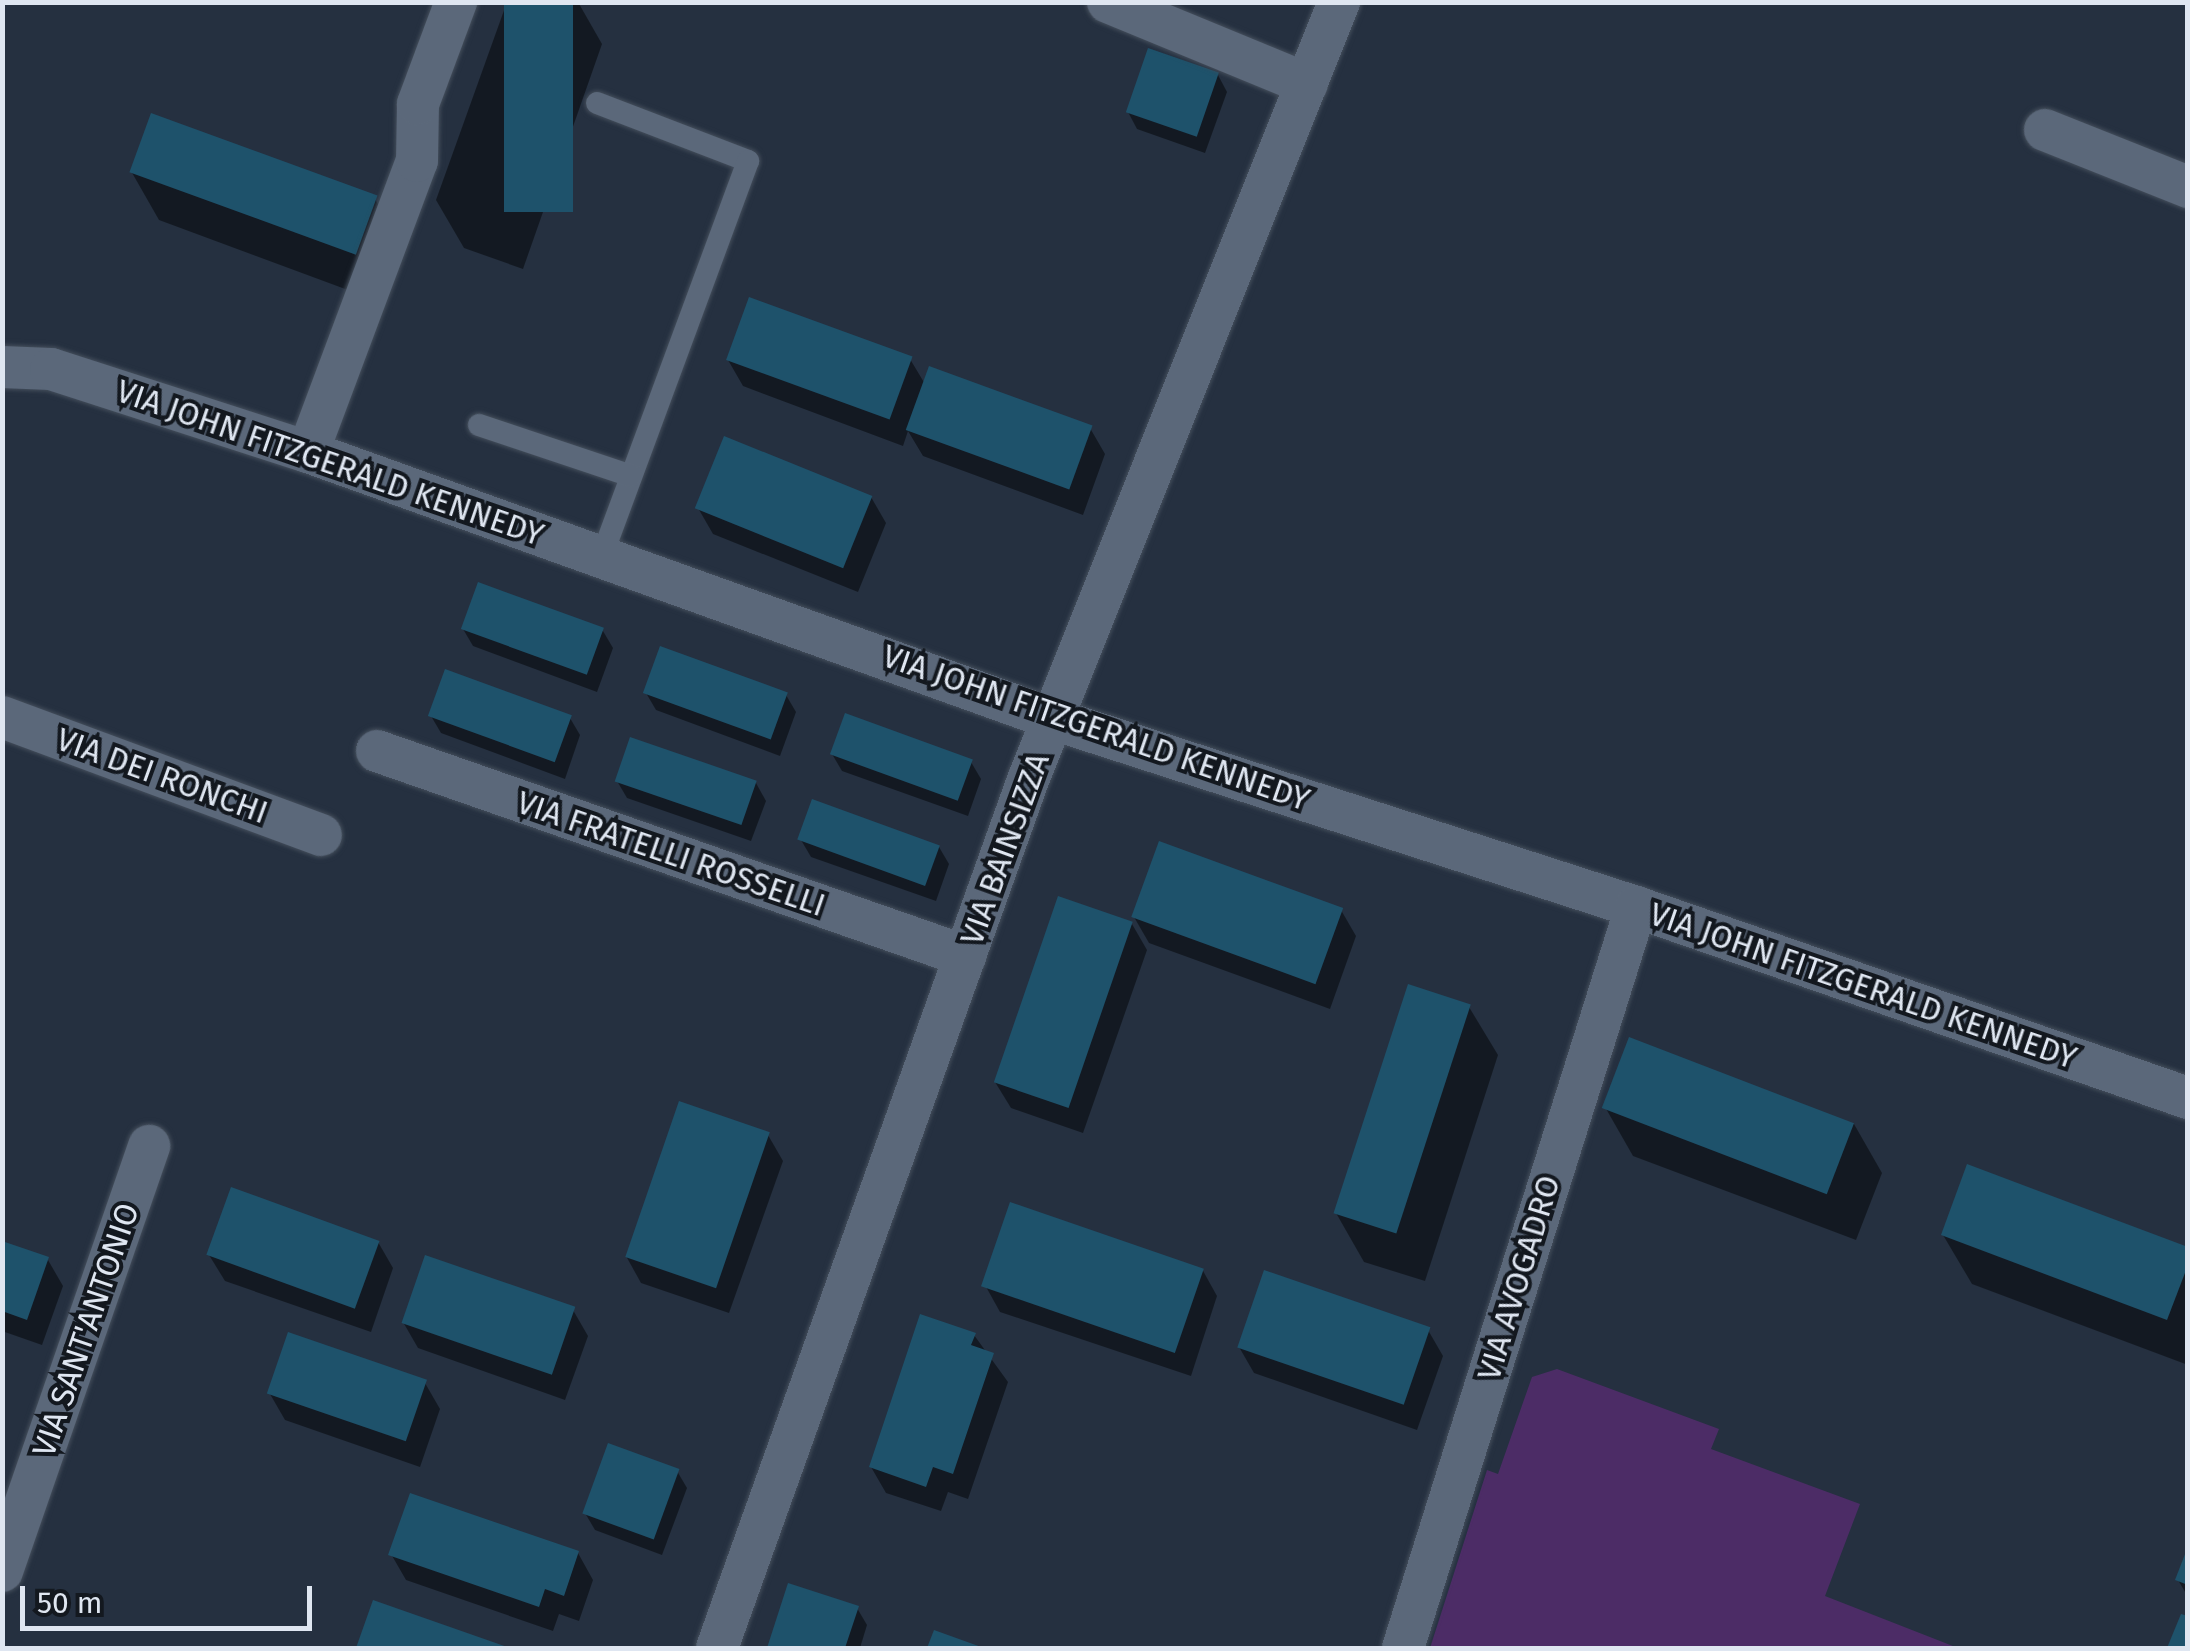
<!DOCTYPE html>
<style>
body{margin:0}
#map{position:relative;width:2190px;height:1651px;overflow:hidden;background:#253040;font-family:"Fira Sans",sans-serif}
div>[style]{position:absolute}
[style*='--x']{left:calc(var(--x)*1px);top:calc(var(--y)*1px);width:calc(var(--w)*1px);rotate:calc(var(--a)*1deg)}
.green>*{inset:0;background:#4c2c66}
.shadow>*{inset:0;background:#0007}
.building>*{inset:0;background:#1e526b;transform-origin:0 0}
.roads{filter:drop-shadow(0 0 2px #444e5b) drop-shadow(0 0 2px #444e5b)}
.service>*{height:22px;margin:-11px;padding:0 11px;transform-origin:11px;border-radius:11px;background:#5b687a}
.minor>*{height:42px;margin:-21px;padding:0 21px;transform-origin:21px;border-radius:21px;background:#5b687a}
span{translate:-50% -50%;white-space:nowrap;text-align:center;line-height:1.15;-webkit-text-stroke:8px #13181f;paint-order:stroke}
.street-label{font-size:32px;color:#dfe6f1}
.frame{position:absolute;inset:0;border:5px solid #dfe6f1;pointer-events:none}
.scale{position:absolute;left:20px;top:1586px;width:292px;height:45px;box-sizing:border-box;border:5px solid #dfe6f1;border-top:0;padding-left:12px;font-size:30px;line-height:35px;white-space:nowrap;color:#dfe6f1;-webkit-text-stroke:8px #13181f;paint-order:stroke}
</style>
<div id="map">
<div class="green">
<div style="clip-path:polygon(1557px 1369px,1719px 1429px,1711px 1449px,1860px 1504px,1825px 1596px,1958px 1648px,1430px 1648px,1487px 1470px,1498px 1474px,1532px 1377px)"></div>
</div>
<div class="shadow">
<div style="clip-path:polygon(507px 2px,578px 2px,602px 44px,523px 269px,464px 248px,436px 200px)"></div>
<div style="clip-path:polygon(1218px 75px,1227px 92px,1205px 153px,1137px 129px,1128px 112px)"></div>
<div style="clip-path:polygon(131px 171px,375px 199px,403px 248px,383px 303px,159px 220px)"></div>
<div style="clip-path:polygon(910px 359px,925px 384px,1090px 428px,1105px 454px,1083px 515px,923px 456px,908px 431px,903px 446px,743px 386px,728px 360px)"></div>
<div style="clip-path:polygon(871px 497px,886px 523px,858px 592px,713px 534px,698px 508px)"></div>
<div style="clip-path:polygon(463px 629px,603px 631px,613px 648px,597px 692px,473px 646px)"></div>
<div style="clip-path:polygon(646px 693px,786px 695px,796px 712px,780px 756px,656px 710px)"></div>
<div style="clip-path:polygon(431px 716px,570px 718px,580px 735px,565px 779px,441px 733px)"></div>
<div style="clip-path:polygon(832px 754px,971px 762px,981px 779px,968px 816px,842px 771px)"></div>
<div style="clip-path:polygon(617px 781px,756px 783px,766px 801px,751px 841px,627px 798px)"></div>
<div style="clip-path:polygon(801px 840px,939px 847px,949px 864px,936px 901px,811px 857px)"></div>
<div style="clip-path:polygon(1341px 910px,1356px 936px,1330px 1009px,1149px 943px,1134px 917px)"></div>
<div style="clip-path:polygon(1132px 924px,1147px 950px,1083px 1133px,1011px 1108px,995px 1082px)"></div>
<div style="clip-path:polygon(1469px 1007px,1498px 1055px,1425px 1281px,1364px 1262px,1336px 1213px)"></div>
<div style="clip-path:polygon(1605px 1107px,1854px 1124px,1882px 1173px,1856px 1240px,1633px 1156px)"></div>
<div style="clip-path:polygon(768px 1135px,783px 1161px,729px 1313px,641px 1283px,626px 1256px)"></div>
<div style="clip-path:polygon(1943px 1235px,2188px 1250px,2188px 1365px,1972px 1284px)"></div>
<div style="clip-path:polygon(378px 1242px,393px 1268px,371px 1332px,225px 1281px,209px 1255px)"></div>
<div style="clip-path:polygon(2px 1244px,48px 1260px,63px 1286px,42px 1345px,2px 1331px)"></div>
<div style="clip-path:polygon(1202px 1269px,1217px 1296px,1191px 1376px,1000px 1312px,985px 1285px)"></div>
<div style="clip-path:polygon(573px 1310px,588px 1336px,565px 1400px,418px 1348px,403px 1322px)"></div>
<div style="clip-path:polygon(1428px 1330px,1443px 1356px,1417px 1430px,1254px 1373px,1239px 1347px)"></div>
<div style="clip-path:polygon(974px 1335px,1008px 1382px,968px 1499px,948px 1492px,941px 1511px,886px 1493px,871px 1467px)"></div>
<div style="clip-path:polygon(425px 1383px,440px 1409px,420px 1467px,285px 1420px,270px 1394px)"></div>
<div style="clip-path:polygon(677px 1471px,687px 1488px,662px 1555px,595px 1530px,585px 1513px)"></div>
<div style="clip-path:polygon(578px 1553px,593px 1580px,579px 1621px,559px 1614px,553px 1631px,406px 1580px,391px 1554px)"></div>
<div style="clip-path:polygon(2188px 1555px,2188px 1597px,2178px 1580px)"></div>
<div style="clip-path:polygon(789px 1586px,857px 1608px,867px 1625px,860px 1648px,769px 1648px)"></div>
<div style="clip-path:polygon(374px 1604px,504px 1648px,359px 1648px)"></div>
</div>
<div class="building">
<div style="left:504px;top:2px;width:69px;height:210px"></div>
<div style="left:1148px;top:48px;width:75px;height:68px;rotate:19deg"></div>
<div style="left:151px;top:113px;width:241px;height:63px;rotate:20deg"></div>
<div style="left:749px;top:297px;width:174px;height:67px;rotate:20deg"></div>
<div style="left:929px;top:366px;width:174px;height:68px;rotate:20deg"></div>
<div style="left:724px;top:436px;width:160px;height:78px;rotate:22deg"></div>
<div style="left:478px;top:582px;width:134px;height:50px;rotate:20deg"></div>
<div style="left:660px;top:646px;width:136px;height:50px;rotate:20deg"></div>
<div style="left:445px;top:669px;width:135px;height:50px;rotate:20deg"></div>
<div style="left:845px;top:713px;width:136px;height:44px;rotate:20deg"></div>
<div style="left:630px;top:737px;width:134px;height:47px;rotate:19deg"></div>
<div style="left:812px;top:799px;width:136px;height:43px;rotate:20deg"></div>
<div style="left:1159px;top:841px;width:196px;height:81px;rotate:20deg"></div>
<div style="left:1058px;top:896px;width:79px;height:197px;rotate:19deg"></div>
<div style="left:1408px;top:984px;width:66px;height:241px;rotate:18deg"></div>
<div style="left:1629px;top:1037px;width:241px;height:76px;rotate:21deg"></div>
<div style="left:679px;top:1101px;width:96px;height:165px;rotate:19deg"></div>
<div style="clip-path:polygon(1967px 1164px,2188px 1247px,2188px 1265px,2167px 1320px,1941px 1235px)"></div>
<div style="left:231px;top:1187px;width:158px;height:72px;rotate:20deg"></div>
<div style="left:1010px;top:1202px;width:205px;height:89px;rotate:19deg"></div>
<div style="clip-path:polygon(2px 1241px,49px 1257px,27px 1320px,2px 1311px)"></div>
<div style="left:425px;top:1255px;width:159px;height:72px;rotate:19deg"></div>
<div style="left:1264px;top:1270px;width:176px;height:82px;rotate:19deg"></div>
<div style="clip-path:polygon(920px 1314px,976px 1333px,971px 1345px,994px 1353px,953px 1474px,933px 1467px,926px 1487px,869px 1467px)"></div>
<div style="left:288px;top:1332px;width:147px;height:65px;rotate:19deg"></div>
<div style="left:608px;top:1443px;width:76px;height:75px;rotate:20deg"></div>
<div style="clip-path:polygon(410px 1493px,579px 1551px,564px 1596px,545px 1589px,539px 1607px,388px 1555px)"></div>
<div style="clip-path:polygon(2187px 1549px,2188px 1549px,2188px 1585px,2175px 1580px)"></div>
<div style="clip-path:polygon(788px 1583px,859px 1606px,845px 1648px,767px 1648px)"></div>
<div style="clip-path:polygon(373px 1600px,510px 1648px,356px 1648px)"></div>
<div style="clip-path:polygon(2181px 1614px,2188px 1616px,2188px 1648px,2167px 1648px)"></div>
<div style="clip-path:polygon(934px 1630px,984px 1648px,927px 1648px)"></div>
</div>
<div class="roads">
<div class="service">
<div style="--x:597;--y:103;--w:162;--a:21"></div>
<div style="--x:748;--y:161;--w:420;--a:110.3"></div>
<div style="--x:479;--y:425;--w:160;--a:18.5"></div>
</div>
<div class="minor">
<div style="--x:1108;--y:2;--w:215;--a:22.4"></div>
<div style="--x:2045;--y:130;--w:154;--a:21.7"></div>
<div style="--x:2;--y:367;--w:49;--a:2.3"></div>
<div style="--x:51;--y:369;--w:270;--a:17.9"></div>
<div style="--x:308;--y:452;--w:791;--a:19.72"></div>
<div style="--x:1053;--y:719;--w:613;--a:17.87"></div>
<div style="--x:1636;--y:907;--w:584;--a:19.09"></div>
<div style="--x:308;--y:452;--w:311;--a:-69.5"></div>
<div style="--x:417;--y:161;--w:57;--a:-89"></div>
<div style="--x:418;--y:104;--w:109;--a:-69.6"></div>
<div style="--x:2;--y:717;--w:340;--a:20.3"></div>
<div style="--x:377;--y:751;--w:623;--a:19.22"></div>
<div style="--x:2;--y:1571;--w:450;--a:-70.9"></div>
<div style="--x:717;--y:1648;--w:922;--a:-70.29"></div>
<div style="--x:1028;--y:780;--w:838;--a:-68.21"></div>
<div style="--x:1403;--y:1648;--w:777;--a:-72.54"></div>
</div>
</div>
<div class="street-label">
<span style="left:330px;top:463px;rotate:19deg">VIA JOHN FITZGERALD KENNEDY</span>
<span style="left:1096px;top:728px;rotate:19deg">VIA JOHN FITZGERALD KENNEDY</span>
<span style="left:162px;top:776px;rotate:20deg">VIA DEI RONCHI</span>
<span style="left:1005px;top:849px;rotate:-70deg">VIA BAINSIZZA</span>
<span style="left:671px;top:854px;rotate:19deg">VIA FRATELLI ROSSELLI</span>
<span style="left:1863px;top:986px;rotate:19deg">VIA JOHN FITZGERALD KENNEDY</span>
<span style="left:1519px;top:1278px;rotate:-73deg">VIA AVOGADRO</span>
<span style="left:86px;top:1330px;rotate:-71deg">VIA SANT'ANTONIO</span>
</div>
<div class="frame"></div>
<div class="scale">50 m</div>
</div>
